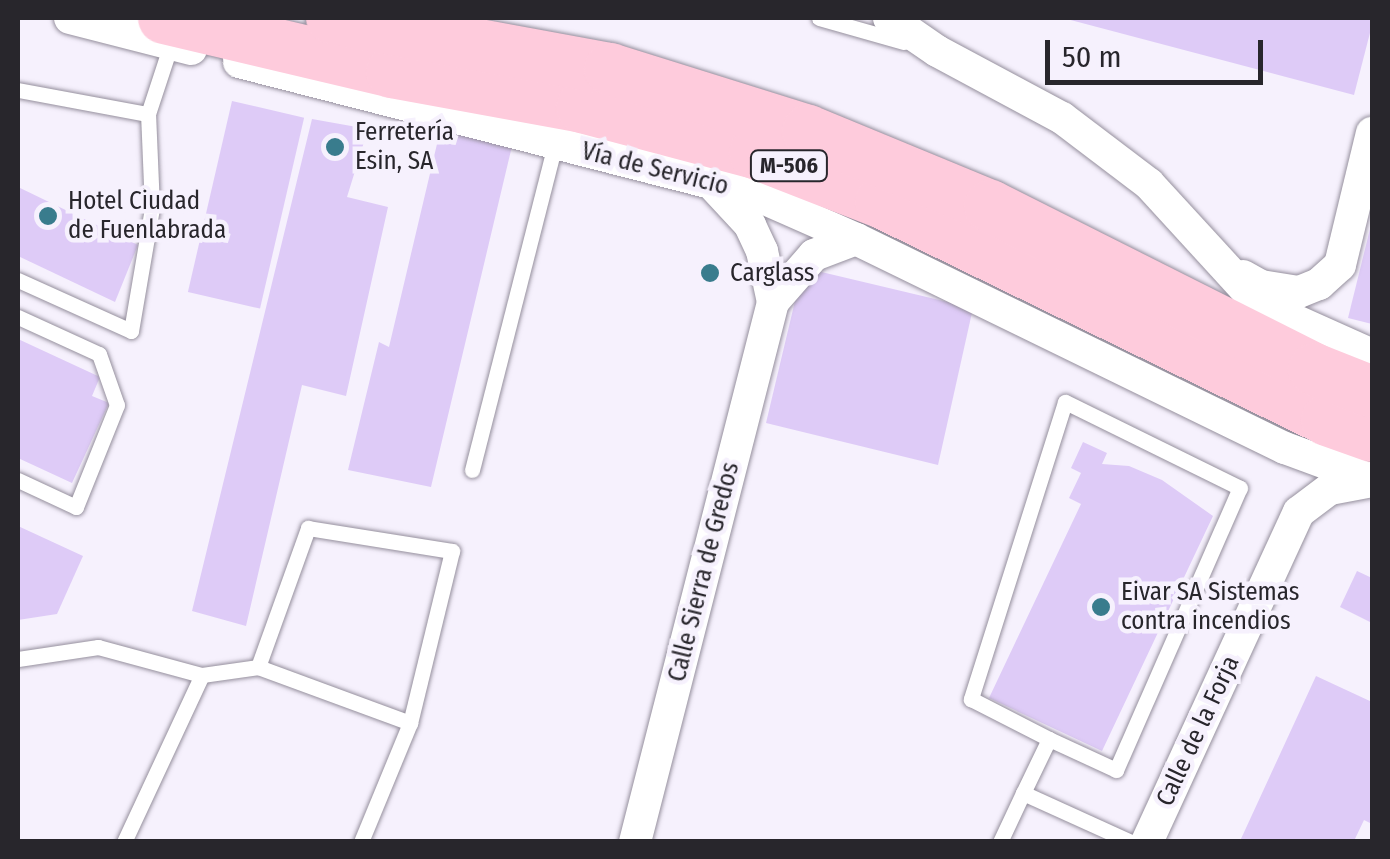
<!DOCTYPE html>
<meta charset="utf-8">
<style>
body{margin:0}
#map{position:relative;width:1390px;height:859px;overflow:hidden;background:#f6f1fd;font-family:"Fira Sans Condensed",sans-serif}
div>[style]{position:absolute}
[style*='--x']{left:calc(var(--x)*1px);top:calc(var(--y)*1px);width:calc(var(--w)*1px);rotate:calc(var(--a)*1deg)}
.building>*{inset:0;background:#decbf7;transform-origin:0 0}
.roads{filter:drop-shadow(0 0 2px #958f9d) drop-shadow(0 0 2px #958f9d)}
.service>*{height:15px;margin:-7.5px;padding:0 7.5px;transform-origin:7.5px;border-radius:7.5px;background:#fff}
.minor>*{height:32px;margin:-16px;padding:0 16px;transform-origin:16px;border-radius:16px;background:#fff}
.primary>*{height:52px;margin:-26px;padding:0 26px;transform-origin:26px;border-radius:26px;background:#fecbdc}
.dots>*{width:28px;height:28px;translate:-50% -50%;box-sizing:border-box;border:5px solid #f6f1fd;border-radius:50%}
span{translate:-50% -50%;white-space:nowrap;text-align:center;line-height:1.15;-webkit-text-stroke:9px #f6f1fd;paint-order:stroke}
.shield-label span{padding:2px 8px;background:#f6f1fd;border:2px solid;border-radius:8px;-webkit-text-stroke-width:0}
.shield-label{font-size:22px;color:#28262c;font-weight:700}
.poi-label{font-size:25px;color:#28262c}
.left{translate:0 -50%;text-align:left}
.street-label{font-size:25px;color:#28262c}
.frame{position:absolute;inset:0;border:20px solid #28262c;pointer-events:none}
.scale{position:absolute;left:1045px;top:40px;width:218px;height:45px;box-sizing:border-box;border:5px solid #28262c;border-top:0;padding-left:12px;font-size:30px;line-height:35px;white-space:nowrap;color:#28262c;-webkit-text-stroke:8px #f6f1fd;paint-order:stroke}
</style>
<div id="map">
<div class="building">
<div style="clip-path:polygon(1063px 18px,1372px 18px,1372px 25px,1354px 95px)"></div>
<div style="left:232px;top:101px;width:74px;height:196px;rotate:13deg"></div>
<div style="clip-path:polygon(312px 119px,368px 129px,347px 197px,388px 207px,346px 396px,302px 385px,246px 626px,192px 611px)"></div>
<div style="clip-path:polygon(441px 127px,513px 142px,431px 487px,348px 470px,379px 342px,389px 347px)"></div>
<div style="clip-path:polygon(18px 187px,138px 245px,115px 302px,18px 256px)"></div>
<div style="clip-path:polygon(1371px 225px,1372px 225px,1372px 324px,1348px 318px)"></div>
<div style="clip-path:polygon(813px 270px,973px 308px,938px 465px,766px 423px,795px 301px)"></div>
<div style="clip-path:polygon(18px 339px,100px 377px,92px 396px,109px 403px,72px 483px,18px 458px)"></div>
<div style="clip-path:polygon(1083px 442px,1107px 453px,1102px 464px,1129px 466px,1162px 480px,1213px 516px,1102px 751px,989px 698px,1081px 504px,1069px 498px,1081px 473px,1071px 468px)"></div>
<div style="clip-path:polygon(18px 526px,83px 556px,57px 614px,18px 620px)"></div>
<div style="clip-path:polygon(1357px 571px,1372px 578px,1372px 623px,1340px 607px)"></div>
<div style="clip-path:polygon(1316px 676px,1372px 702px,1372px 824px,1364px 820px,1354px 841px,1240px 841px)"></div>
</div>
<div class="roads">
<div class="service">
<div style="--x:819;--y:18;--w:88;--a:15.8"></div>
<div style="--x:18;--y:90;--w:132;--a:10.5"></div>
<div style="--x:148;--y:114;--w:74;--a:-71.8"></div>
<div style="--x:18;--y:280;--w:124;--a:24.3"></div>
<div style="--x:131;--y:331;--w:125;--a:-80.3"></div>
<div style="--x:152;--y:208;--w:94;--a:-92.4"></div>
<div style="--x:18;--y:317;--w:89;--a:24.6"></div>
<div style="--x:99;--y:354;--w:54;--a:70.6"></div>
<div style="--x:117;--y:405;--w:110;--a:111.9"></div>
<div style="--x:76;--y:507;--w:64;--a:-155"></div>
<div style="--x:472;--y:470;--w:336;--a:-75.7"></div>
<div style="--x:18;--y:659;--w:81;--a:-8.5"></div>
<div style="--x:98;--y:647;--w:108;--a:15.1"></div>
<div style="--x:258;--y:667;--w:148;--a:-70.2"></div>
<div style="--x:308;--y:528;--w:146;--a:9.1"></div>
<div style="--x:452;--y:551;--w:177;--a:103.7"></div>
<div style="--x:410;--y:723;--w:129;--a:112.4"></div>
<div style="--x:1023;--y:793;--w:60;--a:-64.3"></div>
<div style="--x:1049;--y:739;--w:74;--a:24.8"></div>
<div style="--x:1116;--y:770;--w:308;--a:-66.3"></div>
<div style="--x:1240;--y:488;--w:195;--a:-153.8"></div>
<div style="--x:1065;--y:402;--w:312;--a:107.6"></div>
<div style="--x:971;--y:699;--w:88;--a:27.1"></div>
<div style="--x:124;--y:842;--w:184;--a:-65"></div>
<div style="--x:202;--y:675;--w:57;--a:-8.1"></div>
<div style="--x:258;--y:667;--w:162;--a:20.2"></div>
<div style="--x:1000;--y:842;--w:54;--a:-64.9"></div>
<div style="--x:1023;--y:793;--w:119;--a:24.4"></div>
</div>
<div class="minor">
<div style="--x:70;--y:18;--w:125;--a:14.4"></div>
<div style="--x:889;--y:18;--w:58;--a:34.5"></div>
<div style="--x:937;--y:51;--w:142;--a:28.2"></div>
<div style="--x:1062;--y:118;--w:109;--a:37.2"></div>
<div style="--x:1149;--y:184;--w:147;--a:47.5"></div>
<div style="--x:1248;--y:292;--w:34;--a:36"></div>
<div style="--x:1276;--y:312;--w:105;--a:24.1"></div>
<div style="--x:239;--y:62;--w:532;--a:14.38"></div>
<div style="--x:754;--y:194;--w:111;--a:23.8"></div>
<div style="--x:856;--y:239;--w:477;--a:26"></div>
<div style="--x:1285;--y:448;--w:93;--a:20.2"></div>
<div style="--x:1243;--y:276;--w:21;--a:29"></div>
<div style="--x:1261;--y:286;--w:38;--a:9"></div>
<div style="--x:1299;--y:292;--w:22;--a:-22"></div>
<div style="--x:1319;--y:284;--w:28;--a:-42"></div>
<div style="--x:1340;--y:265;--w:136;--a:-76.4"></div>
<div style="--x:773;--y:302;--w:62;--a:-48.9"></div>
<div style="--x:814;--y:255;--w:45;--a:-20.9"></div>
<div style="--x:635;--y:842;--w:557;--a:-75.66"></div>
<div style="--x:773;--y:302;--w:52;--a:-102.2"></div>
<div style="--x:762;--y:251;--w:29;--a:-115"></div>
<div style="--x:750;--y:225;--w:54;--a:-132.8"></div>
<div style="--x:1147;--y:842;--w:363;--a:-65.3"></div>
<div style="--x:1299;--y:512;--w:39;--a:-37"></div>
<div style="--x:1330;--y:489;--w:43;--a:-10.8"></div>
</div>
<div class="primary">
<div style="--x:164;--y:18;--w:234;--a:13.3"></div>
<div style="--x:392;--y:72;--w:193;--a:10.4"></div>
<div style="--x:582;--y:107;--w:179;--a:14.9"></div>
<div style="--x:755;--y:153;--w:135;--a:21.3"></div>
<div style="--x:881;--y:202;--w:496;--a:26"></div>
<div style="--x:1327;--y:420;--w:48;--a:19.6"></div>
<div style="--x:332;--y:18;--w:283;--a:10.4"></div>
<div style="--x:610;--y:69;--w:207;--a:17.4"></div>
<div style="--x:808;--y:131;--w:197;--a:22.4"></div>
<div style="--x:990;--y:206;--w:363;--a:26.7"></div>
<div style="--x:1314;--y:369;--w:62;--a:21.6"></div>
</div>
</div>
<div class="dots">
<div style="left:335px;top:147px;background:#397c8d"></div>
<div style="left:48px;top:216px;background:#397c8d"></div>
<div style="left:710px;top:273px;background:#397c8d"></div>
<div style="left:1101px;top:607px;background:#397c8d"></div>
</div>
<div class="shield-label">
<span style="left:789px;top:166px">M-506</span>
</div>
<div class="poi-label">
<span class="left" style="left:355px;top:147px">Ferretería<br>Esin, SA</span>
<span class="left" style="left:68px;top:216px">Hotel Ciudad<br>de Fuenlabrada</span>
<span class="left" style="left:730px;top:273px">Carglass</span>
<span class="left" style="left:1121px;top:607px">Eivar SA Sistemas<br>contra incendios</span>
</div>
<div class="street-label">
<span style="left:655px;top:169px;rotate:14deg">Vía de Servicio</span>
<span style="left:704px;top:572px;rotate:-76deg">Calle Sierra de Gredos</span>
<span style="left:1198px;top:731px;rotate:-65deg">Calle de la Forja</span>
</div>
<div class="frame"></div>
<div class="scale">50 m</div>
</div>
